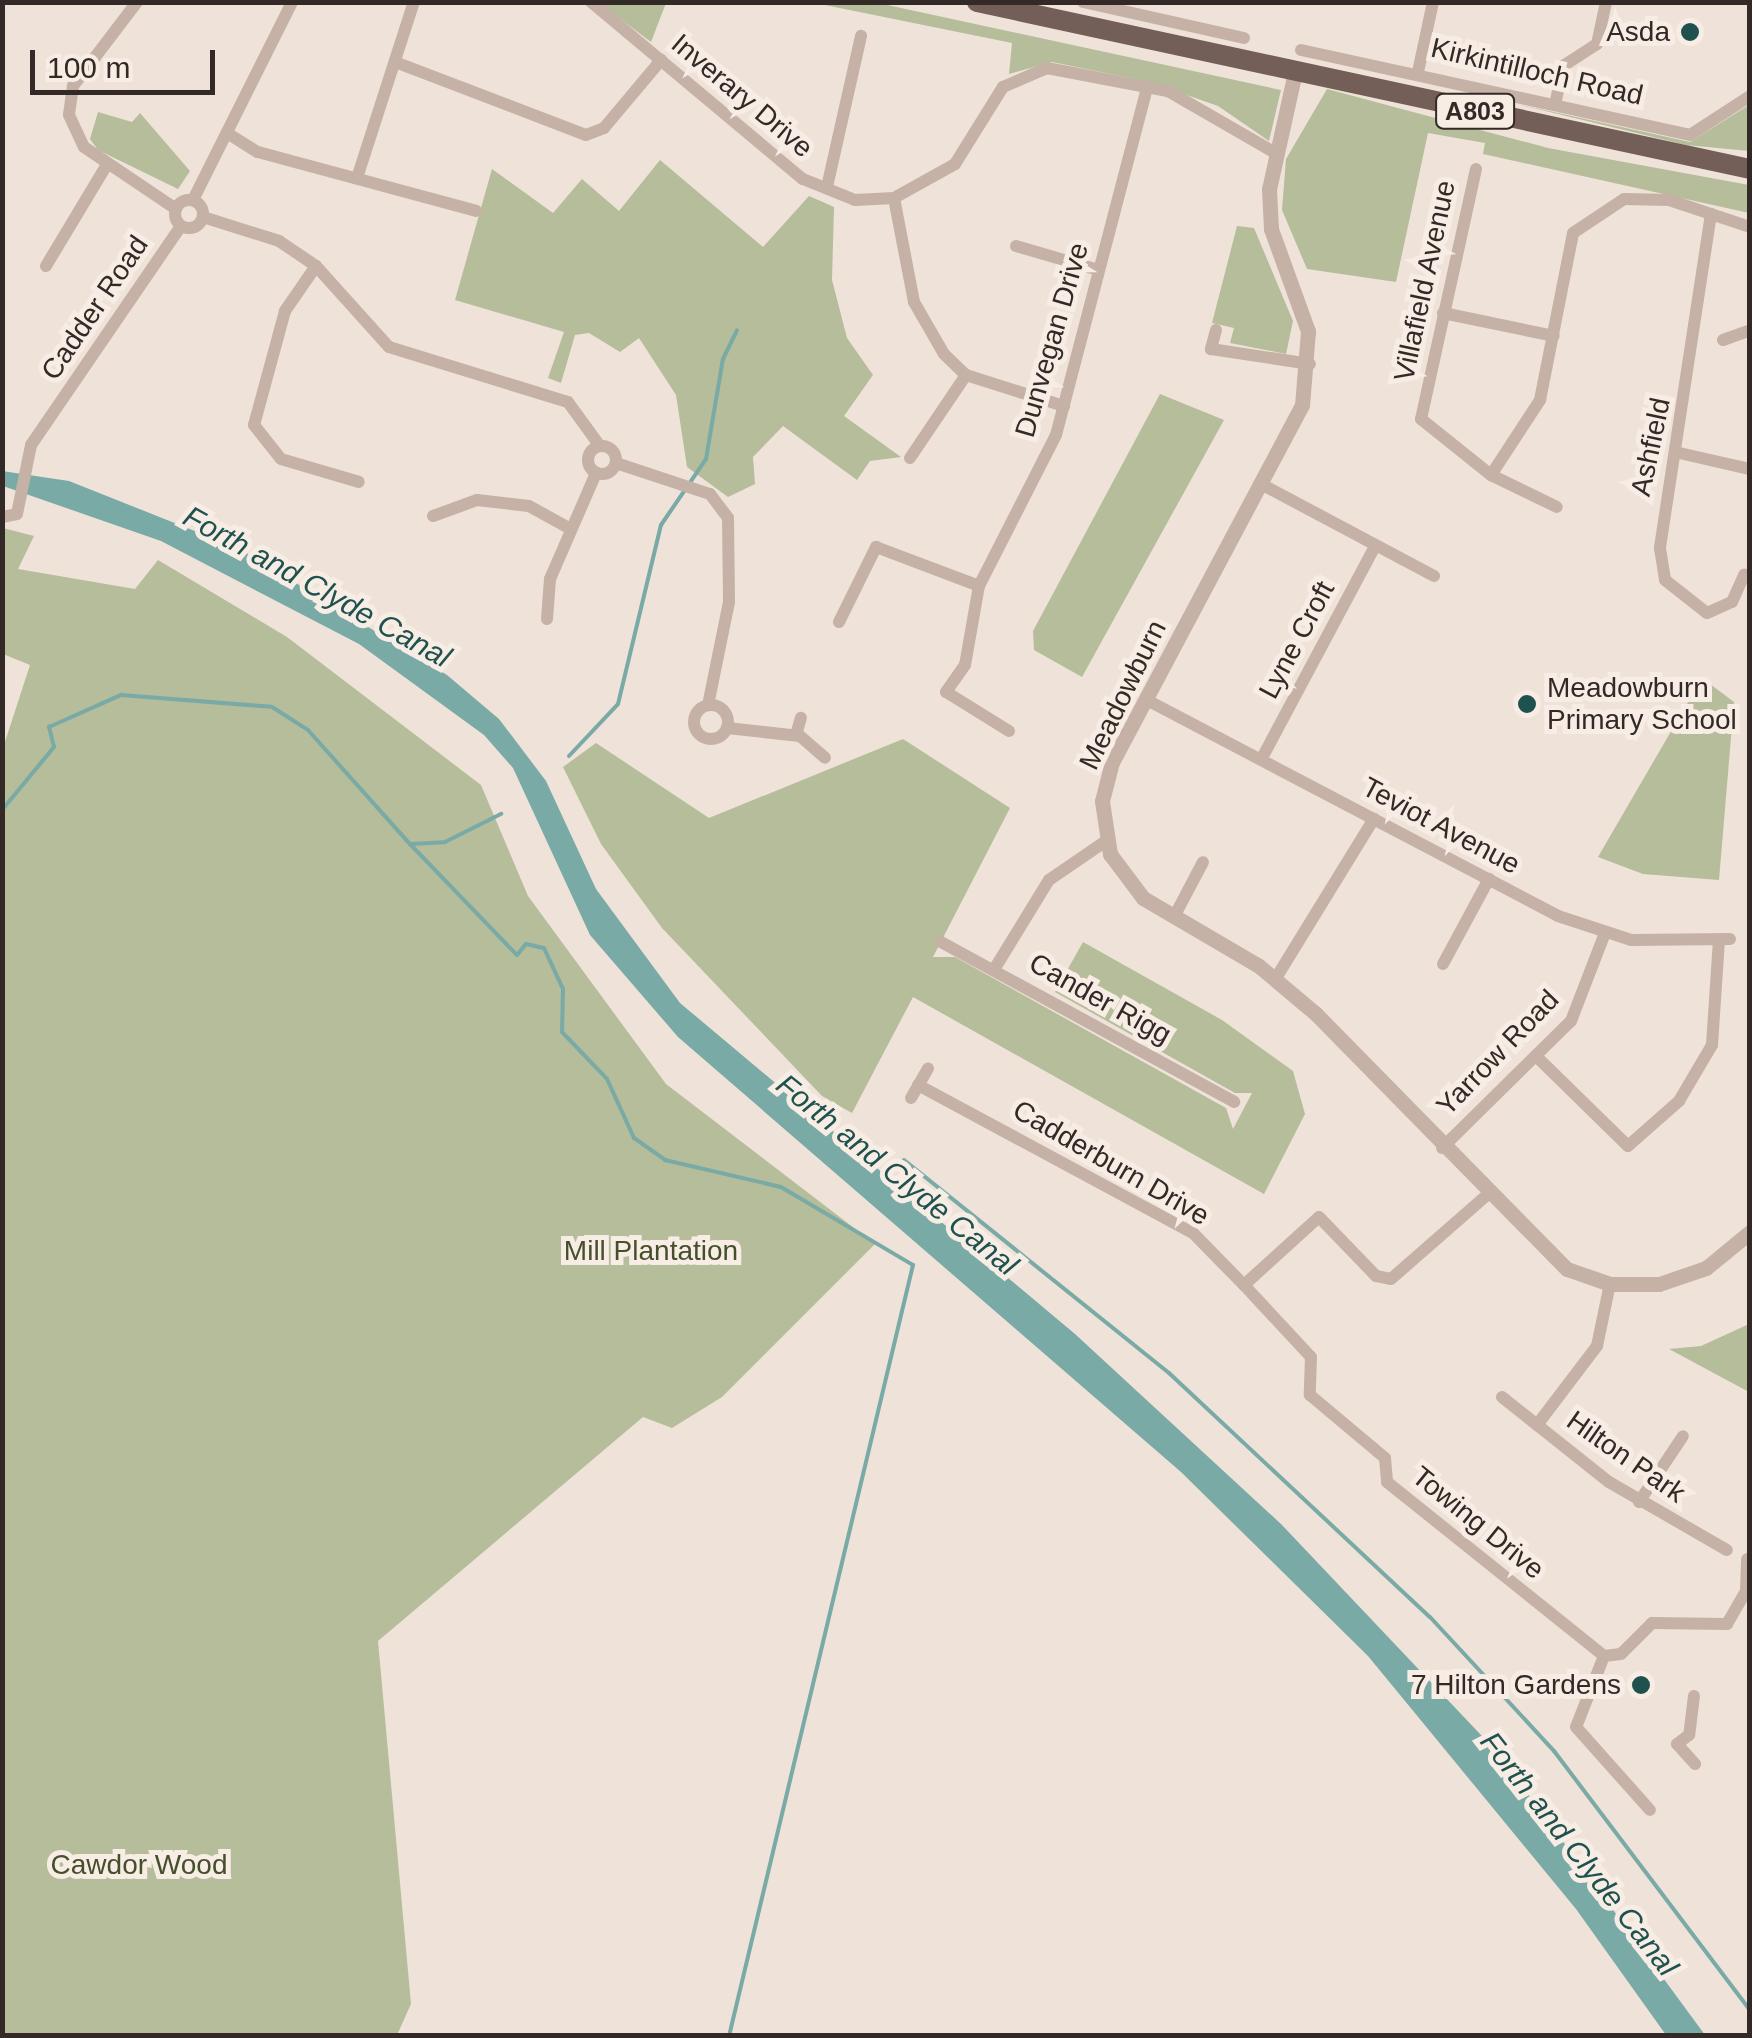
<!DOCTYPE html>
<style>
body{margin:0}
#map{position:relative;width:1752px;height:2038px;overflow:hidden;background:#efe2d9;font-family:Arial,sans-serif}
div>[style]{position:absolute}
[style*='--x']{left:calc(var(--x)*1px);top:calc(var(--y)*1px);width:calc(var(--w)*1px);rotate:calc(var(--a)*1deg)}
.green>*{inset:0;background:#b5bd9a}
.water>*{inset:0;background:#7aaaa6}
.stream>*{height:4px;margin:-2px;padding:0 2px;transform-origin:2px;border-radius:2px;background:#7aaaa6}
.minor>*{height:12px;margin:-6px;padding:0 6px;transform-origin:6px;border-radius:6px;background:#c6b1a6}
.minor>.ring{margin:-6px;padding:0;box-sizing:content-box;background:none;border:12px solid #c6b1a6;border-radius:50%}
.tertiary>*{height:15px;margin:-7.5px;padding:0 7.5px;transform-origin:7.5px;border-radius:7.5px;background:#c6b1a6}
.primary>*{height:20px;margin:-10px;padding:0 10px;transform-origin:10px;border-radius:10px;background:#745e58}
.dots>*{width:28px;height:28px;translate:-50% -50%;box-sizing:border-box;border:5px solid #f7ede5;border-radius:50%}
span{translate:-50% -50%;white-space:nowrap;text-align:center;line-height:1.15;-webkit-text-stroke:10px #f7ede5;paint-order:stroke}
.shield-label span{padding:2px 8px;background:#f7ede5;border:2px solid;border-radius:8px;-webkit-text-stroke-width:0}
.shield-label{font-size:25px;color:#332926;font-weight:700}
.poi-label{font-size:28px;color:#332926}
.right{translate:-100% -50%;text-align:right}
.left{translate:0 -50%;text-align:left}
.street-label{font-size:28px;color:#332926}
.park-label{font-size:28px;color:#464f2c}
.water-label{font-size:30px;color:#1f514e;font-style:italic}
.frame{position:absolute;inset:0;border:5px solid #332926;pointer-events:none}
.scale{position:absolute;left:30px;top:50px;width:185px;height:45px;box-sizing:border-box;border:5px solid #332926;border-top:0;padding-left:12px;font-size:30px;line-height:35px;white-space:nowrap;color:#332926;-webkit-text-stroke:8px #f7ede5;paint-order:stroke}
</style>
<div id="map">
<div class="green">
<div style="clip-path:polygon(599px 3px,666px 3px,651px 42px)"></div>
<div style="clip-path:polygon(815px 3px,878px 3px,1281px 90px,1269px 141px,1218px 106px,1150px 82px,1052px 62px,1009px 74px,1012px 43px)"></div>
<div style="clip-path:polygon(1327px 89px,1548px 148px,1749px 185px,1749px 213px,1483px 154px,1485px 143px,1428px 133px,1396px 282px,1307px 269px,1282px 210px,1286px 159px)"></div>
<div style="clip-path:polygon(1517px 104px,1690px 142px,1749px 105px,1749px 151px,1686px 145px)"></div>
<div style="clip-path:polygon(98px 112px,132px 122px,140px 113px,190px 171px,178px 189px,98px 150px,90px 139px)"></div>
<div style="clip-path:polygon(660px 160px,763px 247px,809px 196px,834px 207px,832px 280px,847px 338px,873px 375px,844px 416px,901px 457px,870px 461px,857px 480px,783px 426px,753px 457px,755px 484px,728px 497px,687px 467px,676px 395px,639px 338px,620px 352px,589px 333px,575px 335px,561px 383px,548px 378px,564px 332px,455px 300px,492px 169px,553px 213px,582px 179px,619px 211px)"></div>
<div style="clip-path:polygon(1237px 226px,1254px 228px,1293px 321px,1286px 354px,1230px 343px,1234px 328px,1212px 323px)"></div>
<div style="clip-path:polygon(1160px 394px,1224px 420px,1082px 677px,1034px 650px,1033px 631px)"></div>
<div style="clip-path:polygon(3px 528px,34px 536px,18px 569px,135px 589px,158px 560px,287px 637px,481px 785px,528px 896px,666px 1084px,875px 1244px,722px 1397px,672px 1428px,643px 1417px,378px 1641px,411px 2004px,397px 2035px,3px 2035px,2px 751px,30px 665px,3px 654px)"></div>
<div style="clip-path:polygon(1702px 678px,1734px 702px,1719px 880px,1643px 874px,1598px 857px)"></div>
<div style="clip-path:polygon(903px 739px,1010px 808px,933px 957px,955px 957px,1226px 1108px,1233px 1129px,1252px 1093px,1235px 1093px,1055px 992px,1083px 942px,1222px 1020px,1293px 1071px,1305px 1114px,1264px 1194px,913px 997px,852px 1113px,822px 1096px,662px 928px,601px 844px,563px 767px,596px 743px,709px 818px)"></div>
<div style="clip-path:polygon(1749px 1324px,1749px 1392px,1669px 1349px,1701px 1346px)"></div>
</div>
<div class="water">
<div style="clip-path:polygon(2px 471px,69px 481px,240px 549px,447px 675px,499px 719px,546px 781px,596px 889px,680px 1003px,1075px 1334px,1281px 1524px,1498px 1753px,1705px 2035px,1666px 2035px,1576px 1909px,1368px 1656px,1181px 1472px,678px 1037px,590px 935px,513px 768px,484px 735px,359px 644px,161px 541px,3px 486px)"></div>
</div>
<div class="stream">
<div style="--x:569;--y:756;--w:71;--a:-46.7"></div>
<div style="--x:618;--y:704;--w:184;--a:-76.5"></div>
<div style="--x:661;--y:525;--w:80;--a:-55.7"></div>
<div style="--x:706;--y:459;--w:101;--a:-80.4"></div>
<div style="--x:723;--y:359;--w:32;--a:-64"></div>
<div style="--x:2;--y:810;--w:82;--a:-50.5"></div>
<div style="--x:54;--y:747;--w:21;--a:-104"></div>
<div style="--x:49;--y:727;--w:79;--a:-24"></div>
<div style="--x:121;--y:695;--w:151;--a:4.5"></div>
<div style="--x:272;--y:707;--w:43;--a:32.6"></div>
<div style="--x:308;--y:730;--w:153;--a:48.2"></div>
<div style="--x:410;--y:844;--w:35;--a:-3"></div>
<div style="--x:445;--y:842;--w:63;--a:-26.6"></div>
<div style="--x:410;--y:844;--w:154;--a:46.1"></div>
<div style="--x:517;--y:955;--w:14;--a:-51"></div>
<div style="--x:526;--y:944;--w:18;--a:13"></div>
<div style="--x:544;--y:948;--w:45;--a:65.1"></div>
<div style="--x:563;--y:989;--w:43;--a:91.3"></div>
<div style="--x:562;--y:1032;--w:65;--a:46.2"></div>
<div style="--x:607;--y:1079;--w:65;--a:65.4"></div>
<div style="--x:634;--y:1138;--w:38;--a:35"></div>
<div style="--x:665;--y:1160;--w:119;--a:13.1"></div>
<div style="--x:781;--y:1187;--w:153;--a:30.6"></div>
<div style="--x:913;--y:1265;--w:793;--a:103.42"></div>
<div style="--x:904;--y:1160;--w:340;--a:38.8"></div>
<div style="--x:1169;--y:1373;--w:357;--a:43.1"></div>
<div style="--x:1430;--y:1617;--w:183;--a:47.2"></div>
<div style="--x:1554;--y:1751;--w:325;--a:52.9"></div>
</div>
<div class="minor">
<div style="--x:137;--y:2;--w:106;--a:127.3"></div>
<div style="--x:73;--y:86;--w:29;--a:98"></div>
<div style="--x:69;--y:115;--w:35;--a:65"></div>
<div style="--x:84;--y:147;--w:111;--a:34"></div>
<div style="--x:591;--y:2;--w:276;--a:39.9"></div>
<div style="--x:803;--y:179;--w:56;--a:22"></div>
<div style="--x:855;--y:200;--w:39;--a:-3"></div>
<div style="--x:894;--y:198;--w:70;--a:-29.1"></div>
<div style="--x:955;--y:164;--w:91;--a:-58.1"></div>
<div style="--x:1003;--y:87;--w:48;--a:-23.4"></div>
<div style="--x:1047;--y:68;--w:123;--a:10.8"></div>
<div style="--x:1168;--y:91;--w:126;--a:30"></div>
<div style="--x:1083;--y:2;--w:165;--a:12.6"></div>
<div style="--x:1301;--y:50;--w:398;--a:12.3"></div>
<div style="--x:1690;--y:135;--w:72;--a:-33"></div>
<div style="--x:395;--y:62;--w:204;--a:20.9"></div>
<div style="--x:586;--y:135;--w:19;--a:-21"></div>
<div style="--x:604;--y:128;--w:89;--a:-50"></div>
<div style="--x:1418;--y:72;--w:72;--a:-77.9"></div>
<div style="--x:1555;--y:105;--w:40;--a:-78"></div>
<div style="--x:1563;--y:66;--w:40;--a:-32.9"></div>
<div style="--x:1597;--y:44;--w:43;--a:-77.9"></div>
<div style="--x:227;--y:133;--w:36;--a:32"></div>
<div style="--x:258;--y:152;--w:226;--a:15.1"></div>
<div style="--x:1476;--y:169;--w:256;--a:102.4"></div>
<div style="--x:1421;--y:419;--w:90;--a:38.7"></div>
<div style="--x:1491;--y:475;--w:73;--a:25.9"></div>
<div style="--x:357;--y:178;--w:185;--a:-72.1"></div>
<div style="--x:827;--y:187;--w:155;--a:-77.3"></div>
<div style="--x:894;--y:198;--w:106;--a:79.1"></div>
<div style="--x:914;--y:302;--w:60;--a:60"></div>
<div style="--x:944;--y:354;--w:30;--a:44"></div>
<div style="--x:966;--y:375;--w:103;--a:17.6"></div>
<div class="ring" style="left:175px;top:200px;width:16px;height:16px"></div>
<div style="--x:193;--y:200;--w:221;--a:-63.4"></div>
<div style="--x:1711;--y:214;--w:338;--a:98.7"></div>
<div style="--x:1660;--y:548;--w:32;--a:81"></div>
<div style="--x:1665;--y:580;--w:53;--a:38.2"></div>
<div style="--x:1707;--y:613;--w:27;--a:-24"></div>
<div style="--x:1732;--y:602;--w:30;--a:-66"></div>
<div style="--x:203;--y:217;--w:80;--a:17.5"></div>
<div style="--x:279;--y:241;--w:45;--a:34"></div>
<div style="--x:316;--y:266;--w:109;--a:48"></div>
<div style="--x:389;--y:347;--w:187;--a:17.1"></div>
<div style="--x:568;--y:402;--w:54;--a:54"></div>
<div style="--x:1016;--y:246;--w:85;--a:16.3"></div>
<div style="--x:46;--y:266;--w:117;--a:-59"></div>
<div style="--x:316;--y:266;--w:55;--a:124.6"></div>
<div style="--x:285;--y:311;--w:118;--a:105.2"></div>
<div style="--x:254;--y:425;--w:43;--a:51.5"></div>
<div style="--x:281;--y:459;--w:81;--a:16.4"></div>
<div style="--x:1443;--y:313;--w:113;--a:11.7"></div>
<div style="--x:1216;--y:330;--w:20;--a:105"></div>
<div style="--x:1211;--y:349;--w:100;--a:8.6"></div>
<div style="--x:1723;--y:340;--w:27;--a:-20"></div>
<div class="ring" style="left:588px;top:446px;width:16px;height:16px"></div>
<div style="--x:1675;--y:452;--w:77;--a:12.8"></div>
<div style="--x:910;--y:458;--w:100;--a:-56"></div>
<div style="--x:616;--y:463;--w:99;--a:18.3"></div>
<div style="--x:710;--y:494;--w:30;--a:53"></div>
<div style="--x:728;--y:518;--w:84;--a:89.3"></div>
<div style="--x:729;--y:602;--w:105;--a:101.5"></div>
<div style="--x:1491;--y:475;--w:90;--a:-56.8"></div>
<div style="--x:1540;--y:400;--w:170;--a:-78.8"></div>
<div style="--x:1573;--y:233;--w:61;--a:-33.7"></div>
<div style="--x:1624;--y:199;--w:45;--a:1.3"></div>
<div style="--x:1669;--y:200;--w:85;--a:18.4"></div>
<div style="--x:1261;--y:484;--w:196;--a:28"></div>
<div style="--x:433;--y:516;--w:47;--a:-20"></div>
<div style="--x:477;--y:500;--w:52;--a:6.6"></div>
<div style="--x:529;--y:506;--w:46;--a:28.8"></div>
<div style="--x:2;--y:517;--w:15;--a:-11"></div>
<div style="--x:17;--y:514;--w:70;--a:-78.5"></div>
<div style="--x:31;--y:445;--w:265;--a:-55.6"></div>
<div style="--x:547;--y:619;--w:40;--a:-85.7"></div>
<div style="--x:550;--y:579;--w:116;--a:-66.5"></div>
<div style="--x:839;--y:622;--w:84;--a:-63.7"></div>
<div style="--x:876;--y:547;--w:110;--a:20.7"></div>
<div style="--x:1145;--y:699;--w:467;--a:27.7"></div>
<div style="--x:1558;--y:916;--w:77;--a:18.2"></div>
<div style="--x:1631;--y:940;--w:99;--a:-0.6"></div>
<div class="ring" style="left:694px;top:705px;width:22px;height:22px"></div>
<div style="--x:727;--y:728;--w:73;--a:6.3"></div>
<div style="--x:800;--y:736;--w:33;--a:41"></div>
<div style="--x:1009;--y:731;--w:74;--a:-148.2"></div>
<div style="--x:946;--y:692;--w:33;--a:-55"></div>
<div style="--x:965;--y:665;--w:80;--a:-80"></div>
<div style="--x:979;--y:586;--w:169;--a:-63"></div>
<div style="--x:1056;--y:435;--w:360;--a:-75.3"></div>
<div style="--x:796;--y:735;--w:18;--a:-74"></div>
<div style="--x:1262;--y:758;--w:240;--a:-61.9"></div>
<div style="--x:1174;--y:917;--w:62;--a:-62.2"></div>
<div style="--x:941;--y:942;--w:334;--a:28.6"></div>
<div style="--x:1443;--y:964;--w:97;--a:-61.6"></div>
<div style="--x:995;--y:968;--w:103;--a:-58.5"></div>
<div style="--x:1049;--y:880;--w:69;--a:-34.4"></div>
<div style="--x:1276;--y:978;--w:187;--a:-58.4"></div>
<div style="--x:1537;--y:1057;--w:127;--a:44.4"></div>
<div style="--x:1628;--y:1146;--w:68;--a:-41.4"></div>
<div style="--x:1679;--y:1101;--w:65;--a:-59.5"></div>
<div style="--x:1712;--y:1045;--w:105;--a:-86.2"></div>
<div style="--x:918;--y:1085;--w:312;--a:28.3"></div>
<div style="--x:1193;--y:1233;--w:73;--a:45.6"></div>
<div style="--x:1244;--y:1285;--w:101;--a:-42.2"></div>
<div style="--x:1319;--y:1217;--w:82;--a:46"></div>
<div style="--x:1376;--y:1276;--w:15;--a:11"></div>
<div style="--x:1391;--y:1279;--w:128;--a:-41.2"></div>
<div style="--x:911;--y:1098;--w:34;--a:-60"></div>
<div style="--x:1442;--y:1148;--w:181;--a:-44.6"></div>
<div style="--x:1571;--y:1021;--w:94;--a:-68.9"></div>
<div style="--x:1244;--y:1285;--w:98;--a:47.1"></div>
<div style="--x:1311;--y:1357;--w:38;--a:92"></div>
<div style="--x:1310;--y:1395;--w:98;--a:40"></div>
<div style="--x:1385;--y:1458;--w:24;--a:85"></div>
<div style="--x:1387;--y:1482;--w:278;--a:38.7"></div>
<div style="--x:1502;--y:1397;--w:137;--a:38.5"></div>
<div style="--x:1609;--y:1482;--w:136;--a:30"></div>
<div style="--x:1537;--y:1425;--w:99;--a:-52.8"></div>
<div style="--x:1597;--y:1346;--w:63;--a:-78.2"></div>
<div style="--x:1639;--y:1502;--w:79;--a:-56.3"></div>
<div style="--x:1604;--y:1656;--w:17;--a:-7"></div>
<div style="--x:1621;--y:1654;--w:44;--a:-45"></div>
<div style="--x:1652;--y:1623;--w:75;--a:0.8"></div>
<div style="--x:1727;--y:1624;--w:38;--a:-60"></div>
<div style="--x:1746;--y:1591;--w:32;--a:-88"></div>
<div style="--x:1604;--y:1656;--w:76;--a:111.5"></div>
<div style="--x:1576;--y:1727;--w:111;--a:48.3"></div>
<div style="--x:1694;--y:1696;--w:39;--a:97"></div>
<div style="--x:1689;--y:1735;--w:15;--a:143"></div>
<div style="--x:1677;--y:1744;--w:27;--a:48"></div>
</div>
<div class="tertiary">
<div style="--x:1295;--y:72;--w:120;--a:102.5"></div>
<div style="--x:1269;--y:189;--w:40;--a:87.1"></div>
<div style="--x:1271;--y:229;--w:109;--a:70.1"></div>
<div style="--x:1308;--y:331;--w:74;--a:94.6"></div>
<div style="--x:1302;--y:405;--w:404;--a:118"></div>
<div style="--x:1112;--y:762;--w:40;--a:104.4"></div>
<div style="--x:1102;--y:801;--w:54;--a:81.4"></div>
<div style="--x:1110;--y:854;--w:55;--a:53.1"></div>
<div style="--x:1143;--y:898;--w:134;--a:30.4"></div>
<div style="--x:1259;--y:966;--w:75;--a:40.1"></div>
<div style="--x:1316;--y:1014;--w:358;--a:45.5"></div>
<div style="--x:1567;--y:1269;--w:46;--a:19.2"></div>
<div style="--x:1610;--y:1284;--w:49;--a:0"></div>
<div style="--x:1659;--y:1284;--w:50;--a:-18.8"></div>
<div style="--x:1706;--y:1268;--w:57;--a:-39.3"></div>
</div>
<div class="primary">
<div style="--x:977;--y:2;--w:791;--a:12.19"></div>
</div>
<div class="dots">
<div style="left:1690px;top:32px;background:#1f514e"></div>
<div style="left:1527px;top:704px;background:#1f514e"></div>
<div style="left:1641px;top:1685px;background:#1f514e"></div>
</div>
<div class="shield-label">
<span style="left:1475px;top:111px">A803</span>
</div>
<div class="poi-label">
<span class="right" style="left:1670px;top:32px">Asda</span>
<span class="left" style="left:1547px;top:704px">Meadowburn<br>Primary School</span>
<span class="right" style="left:1621px;top:1685px">7 Hilton Gardens</span>
</div>
<div class="street-label">
<span style="left:1537px;top:72px;rotate:13deg">Kirkintilloch Road</span>
<span style="left:742px;top:96px;rotate:40deg">Inverary Drive</span>
<span style="left:1425px;top:281px;rotate:-78deg">Villafield Avenue</span>
<span style="left:95px;top:308px;rotate:-56deg">Cadder Road</span>
<span style="left:1052px;top:340px;rotate:-74deg">Dunvegan Drive</span>
<span style="left:1651px;top:447px;rotate:-78deg">Ashfield</span>
<span style="left:1297px;top:640px;rotate:-62deg">Lyne Croft</span>
<span style="left:1123px;top:695px;rotate:-64deg">Meadowburn</span>
<span style="left:1441px;top:826px;rotate:28deg">Teviot Avenue</span>
<span style="left:1100px;top:999px;rotate:29deg">Cander Rigg</span>
<span style="left:1498px;top:1053px;rotate:-46deg">Yarrow Road</span>
<span style="left:1111px;top:1163px;rotate:30deg">Cadderburn Drive</span>
<span style="left:1626px;top:1457px;rotate:35deg">Hilton Park</span>
<span style="left:1478px;top:1523px;rotate:39deg">Towing Drive</span>
</div>
<div class="park-label">
<span style="left:651px;top:1251px">Mill Plantation</span>
<span style="left:139px;top:1865px">Cawdor Wood</span>
</div>
<div class="water-label">
<span style="left:317px;top:587px;rotate:29deg">Forth and Clyde Canal</span>
<span style="left:897px;top:1175px;rotate:39deg">Forth and Clyde Canal</span>
<span style="left:1579px;top:1854px;rotate:52deg">Forth and Clyde Canal</span>
</div>
<div class="frame"></div>
<div class="scale">100 m</div>
</div>
